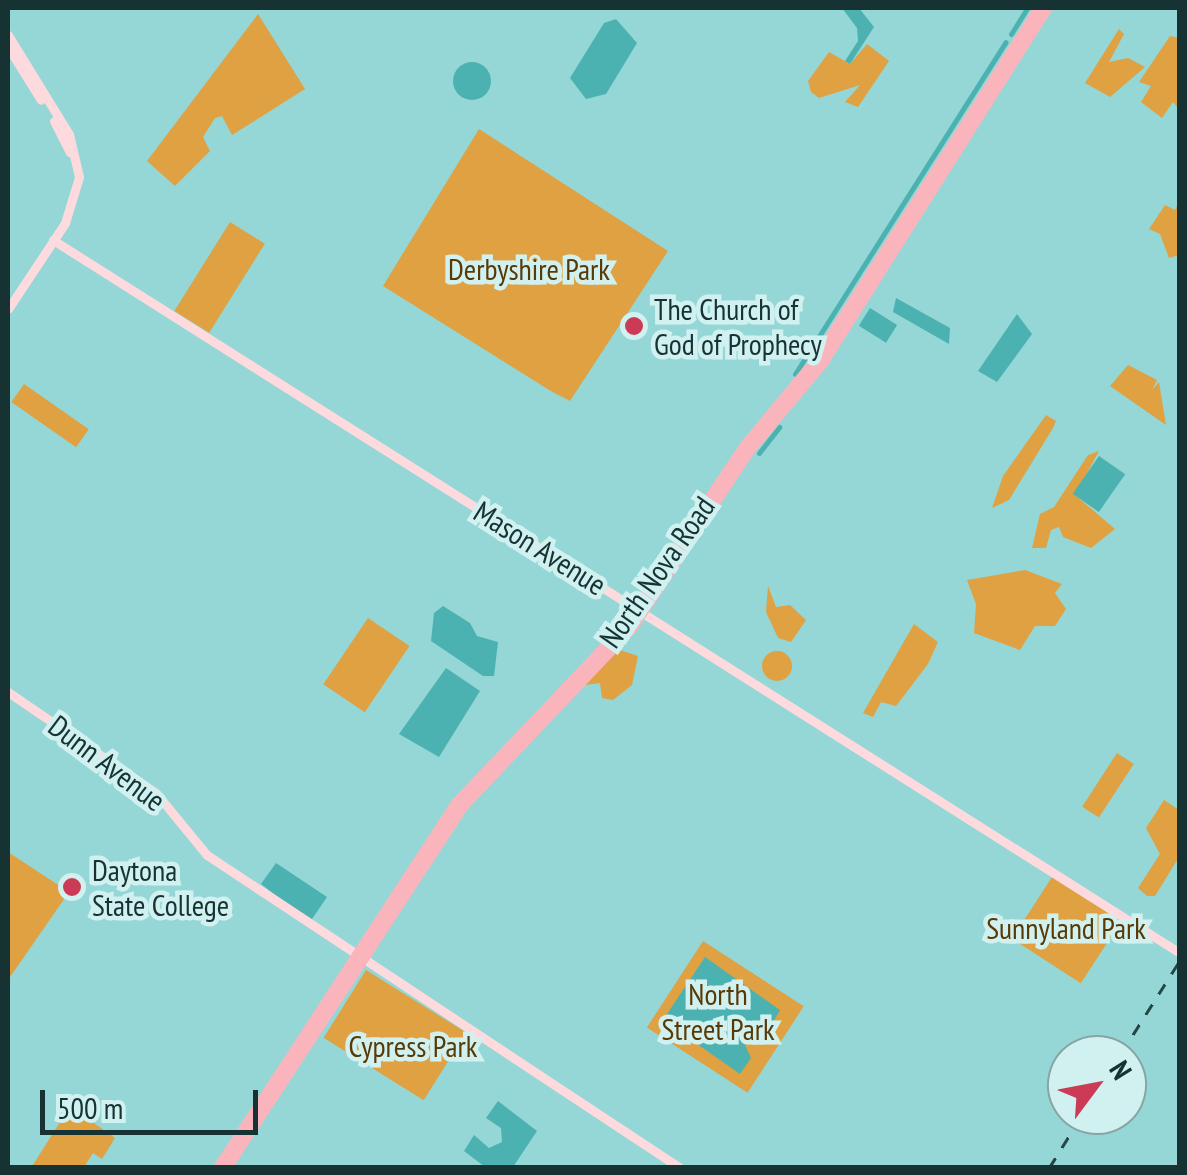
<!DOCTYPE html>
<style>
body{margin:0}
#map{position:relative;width:1187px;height:1175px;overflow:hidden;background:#94d7d6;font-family:"PT Sans Narrow",sans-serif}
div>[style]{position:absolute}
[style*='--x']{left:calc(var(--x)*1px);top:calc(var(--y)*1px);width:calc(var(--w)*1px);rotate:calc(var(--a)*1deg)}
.green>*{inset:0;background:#dfa141;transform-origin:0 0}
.round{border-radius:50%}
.water>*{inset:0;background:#4cb2b1;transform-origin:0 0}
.canal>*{height:5px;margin:-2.5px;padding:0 2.5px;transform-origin:2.5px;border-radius:2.5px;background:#4cb2b1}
.secondary>*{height:9px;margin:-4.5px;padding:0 4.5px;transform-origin:4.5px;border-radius:4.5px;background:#fddadd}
.primary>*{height:10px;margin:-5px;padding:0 5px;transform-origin:5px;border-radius:5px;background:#fab5bc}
.rail>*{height:2.5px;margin-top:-1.25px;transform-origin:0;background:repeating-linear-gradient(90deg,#264646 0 12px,transparent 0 24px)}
.dots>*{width:28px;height:28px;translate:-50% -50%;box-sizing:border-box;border:5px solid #d1f1f0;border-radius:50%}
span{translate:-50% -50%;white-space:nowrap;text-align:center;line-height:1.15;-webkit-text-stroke:9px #d1f1f0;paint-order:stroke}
.park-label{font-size:30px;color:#583a07}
.poi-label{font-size:30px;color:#173232}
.left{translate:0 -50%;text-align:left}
.street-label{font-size:30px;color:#173232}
.frame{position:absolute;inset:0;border:10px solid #173232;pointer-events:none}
.north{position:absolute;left:1047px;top:1035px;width:100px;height:100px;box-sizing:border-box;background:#d1f1f0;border:2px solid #87a5a4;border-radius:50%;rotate:58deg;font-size:28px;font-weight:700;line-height:40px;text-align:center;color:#173232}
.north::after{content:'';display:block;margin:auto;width:35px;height:45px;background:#cb3b55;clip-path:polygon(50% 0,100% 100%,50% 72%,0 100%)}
.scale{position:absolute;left:40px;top:1090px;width:218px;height:45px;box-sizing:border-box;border:5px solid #173232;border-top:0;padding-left:12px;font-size:30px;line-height:35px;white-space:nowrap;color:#173232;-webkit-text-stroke:8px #d1f1f0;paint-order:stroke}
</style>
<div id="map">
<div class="green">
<div style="clip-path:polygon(258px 14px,305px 89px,232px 135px,222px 116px,215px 118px,203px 137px,210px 151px,175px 186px,147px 161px)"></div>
<div style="clip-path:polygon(1119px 29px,1124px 34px,1109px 62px,1128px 58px,1145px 67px,1110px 97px,1085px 83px)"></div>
<div style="clip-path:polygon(1170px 36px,1179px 38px,1179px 109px,1173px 102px,1162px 118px,1141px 102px,1151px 86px,1139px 82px)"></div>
<div style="clip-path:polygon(867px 44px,889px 61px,858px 107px,845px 102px,860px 85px,819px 98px,811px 92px,808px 81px,829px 52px,850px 64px)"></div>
<div style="clip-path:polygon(479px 129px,668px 251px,570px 401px,552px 391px,570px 403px,383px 286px)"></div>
<div style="clip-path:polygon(1179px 202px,1179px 255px,1169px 258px,1160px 234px,1149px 229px,1165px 205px,1175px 210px)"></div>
<div style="left:230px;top:222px;width:41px;height:105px;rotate:32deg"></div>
<div style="clip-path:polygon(1128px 365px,1157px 380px,1152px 390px,1159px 382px,1166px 425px,1110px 386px)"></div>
<div style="left:24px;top:384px;width:79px;height:22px;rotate:35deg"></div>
<div style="clip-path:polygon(1046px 415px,1056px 421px,1053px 428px,1009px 500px,992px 508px,1003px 476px)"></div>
<div style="clip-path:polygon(1099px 451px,1075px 495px,1115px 529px,1091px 548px,1063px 537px,1059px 527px,1051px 530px,1046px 548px,1032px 548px,1040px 514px,1054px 507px,1088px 455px)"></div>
<div style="clip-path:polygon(1025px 570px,1062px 584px,1055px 593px,1066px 609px,1055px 626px,1035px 626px,1020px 650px,974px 633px,976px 604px,967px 580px)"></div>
<div style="clip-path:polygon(768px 586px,776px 607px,790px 605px,806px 620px,791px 642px,778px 638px,766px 612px)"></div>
<div style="left:368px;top:618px;width:50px;height:80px;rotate:34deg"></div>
<div style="clip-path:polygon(914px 624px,938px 642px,928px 664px,896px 706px,881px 702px,873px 717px,863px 713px)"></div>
<div style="clip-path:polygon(617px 649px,638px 656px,632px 685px,613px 700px,602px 698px,600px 683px,585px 685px)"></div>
<div class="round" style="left:762px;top:651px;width:30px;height:30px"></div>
<div style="left:1117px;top:753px;width:20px;height:64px;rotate:33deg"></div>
<div style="clip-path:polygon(1164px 800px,1179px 810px,1179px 857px,1155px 896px,1147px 896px,1138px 888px,1160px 854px,1146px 828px)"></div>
<div style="clip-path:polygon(8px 852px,69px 892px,8px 980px)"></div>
<div style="left:1054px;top:874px;width:82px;height:77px;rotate:33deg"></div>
<div style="left:703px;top:941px;width:120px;height:103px;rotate:33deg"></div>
<div style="left:366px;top:970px;width:118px;height:80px;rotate:32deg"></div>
<div style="clip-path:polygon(70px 1106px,115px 1138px,102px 1159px,93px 1153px,84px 1167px,31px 1168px)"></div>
</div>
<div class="water">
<div style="clip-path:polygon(842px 8px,859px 8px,874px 27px,850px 64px,845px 61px,858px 41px,857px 28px)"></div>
<div style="clip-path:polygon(616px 19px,637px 43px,606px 94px,586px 99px,570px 78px,604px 23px)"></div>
<div class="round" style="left:453px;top:62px;width:38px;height:38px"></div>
<div style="clip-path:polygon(896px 298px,950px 328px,949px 344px,893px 312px)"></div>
<div style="left:870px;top:308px;width:32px;height:21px;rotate:32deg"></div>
<div style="clip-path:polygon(1017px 314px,1032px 334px,997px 382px,978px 371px)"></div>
<div style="left:1099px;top:456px;width:32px;height:46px;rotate:35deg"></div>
<div style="clip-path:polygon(443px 606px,470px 623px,477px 636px,498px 642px,494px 676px,483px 676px,431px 641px,434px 613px)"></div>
<div style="clip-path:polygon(446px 668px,480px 691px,439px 757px,399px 734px)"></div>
<div style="clip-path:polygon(276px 863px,327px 897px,310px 922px,261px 884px)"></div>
<div style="clip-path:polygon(705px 957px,780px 1010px,770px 1028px,752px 1023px,741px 1036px,751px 1058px,740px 1074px,663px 1020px)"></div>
<div style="clip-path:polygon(498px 1101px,537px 1131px,513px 1167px,485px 1167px,464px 1151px,474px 1135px,489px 1148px,502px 1142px,501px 1128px,486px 1118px)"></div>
</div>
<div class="canal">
<div style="--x:1011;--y:34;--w:31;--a:-58"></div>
<div style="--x:795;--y:374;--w:393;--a:-57.6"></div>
<div style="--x:759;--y:453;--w:33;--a:-52"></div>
</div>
<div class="secondary">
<div style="--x:8;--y:35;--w:116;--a:58.4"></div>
<div style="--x:69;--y:134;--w:44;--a:76.9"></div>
<div style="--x:79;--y:177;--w:48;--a:106.9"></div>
<div style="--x:65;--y:223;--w:103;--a:123.5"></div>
<div style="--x:8;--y:47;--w:62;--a:58.1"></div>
<div style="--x:54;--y:121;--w:35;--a:63"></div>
<div style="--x:53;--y:240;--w:1334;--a:32.32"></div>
<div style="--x:8;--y:692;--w:179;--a:34.3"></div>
<div style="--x:156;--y:793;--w:80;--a:50.6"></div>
<div style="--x:207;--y:855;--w:567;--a:33.49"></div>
</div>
<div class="primary">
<div style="--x:218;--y:1168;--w:437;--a:-56.9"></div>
<div style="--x:457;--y:802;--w:235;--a:-46.4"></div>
<div style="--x:619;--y:632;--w:225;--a:-56"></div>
<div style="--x:745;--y:445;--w:109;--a:-50.2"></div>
<div style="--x:815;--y:361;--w:418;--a:-57.6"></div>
<div style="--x:227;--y:1168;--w:431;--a:-56.8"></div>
<div style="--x:463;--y:807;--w:245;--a:-46.5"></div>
<div style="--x:632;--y:629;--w:217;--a:-56.5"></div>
<div style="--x:752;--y:448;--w:109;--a:-49.9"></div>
<div style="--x:822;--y:365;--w:423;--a:-57.7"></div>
<div style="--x:1179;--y:1168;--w:1;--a:-45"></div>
</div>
<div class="rail">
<div style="--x:1120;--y:1055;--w:112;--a:-57.7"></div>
<div style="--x:1049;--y:1168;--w:62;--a:-58.1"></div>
</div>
<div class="dots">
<div style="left:634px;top:326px;background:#cb3b55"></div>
<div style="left:72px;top:887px;background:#cb3b55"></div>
</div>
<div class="park-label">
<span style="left:529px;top:269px">Derbyshire Park</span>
<span style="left:1066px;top:928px">Sunnyland Park</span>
<span style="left:718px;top:1011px">North<br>Street Park</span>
<span style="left:413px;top:1046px">Cypress Park</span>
</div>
<div class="poi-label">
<span class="left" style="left:654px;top:326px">The Church of<br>God of Prophecy</span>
<span class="left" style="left:92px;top:887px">Daytona<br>State College</span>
</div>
<div class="street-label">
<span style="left:540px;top:548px;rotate:32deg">Mason Avenue</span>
<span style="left:657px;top:572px;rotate:-55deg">North Nova Road</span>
<span style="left:107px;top:763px;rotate:37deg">Dunn Avenue</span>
</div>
<div class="frame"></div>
<div class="north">N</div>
<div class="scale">500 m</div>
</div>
